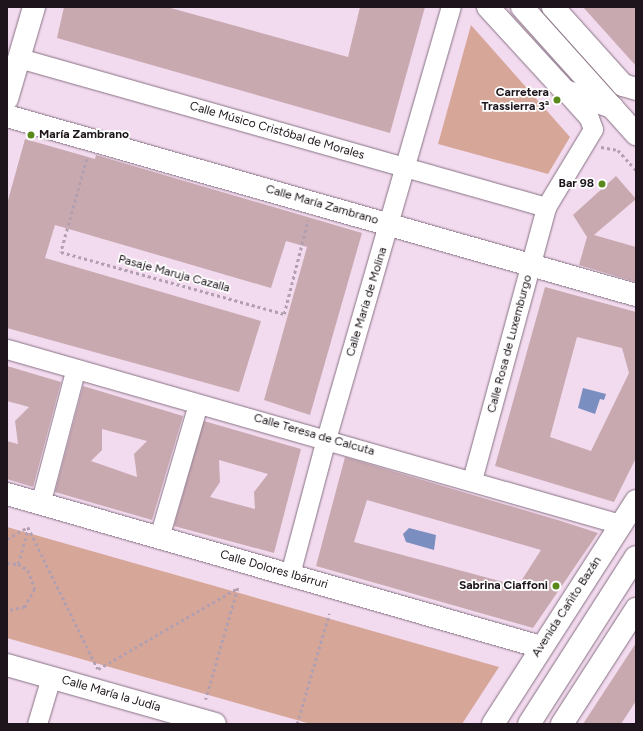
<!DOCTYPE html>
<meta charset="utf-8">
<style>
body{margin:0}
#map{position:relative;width:643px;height:731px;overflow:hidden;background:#f3dbef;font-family:Figtree,sans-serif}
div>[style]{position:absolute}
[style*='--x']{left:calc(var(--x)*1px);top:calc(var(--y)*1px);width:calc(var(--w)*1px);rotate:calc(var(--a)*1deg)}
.green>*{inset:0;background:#d6a699}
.water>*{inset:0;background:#7a8ec0}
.building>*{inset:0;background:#c8a9b0}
.path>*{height:2.5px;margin-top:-1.25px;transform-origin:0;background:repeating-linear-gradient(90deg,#b29faf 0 3px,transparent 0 6px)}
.roads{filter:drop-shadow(0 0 1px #867183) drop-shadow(0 0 1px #867183)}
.street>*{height:19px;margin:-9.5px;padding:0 9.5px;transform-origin:9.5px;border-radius:9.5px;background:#fff}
.secondary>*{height:22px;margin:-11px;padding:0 11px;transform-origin:11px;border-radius:11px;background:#fff}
.primary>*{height:22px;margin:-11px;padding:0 11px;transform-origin:11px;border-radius:11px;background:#fff}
.dots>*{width:11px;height:11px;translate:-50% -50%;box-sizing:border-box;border:2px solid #fff;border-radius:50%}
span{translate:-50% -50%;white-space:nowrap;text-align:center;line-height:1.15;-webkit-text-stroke:3.5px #fff;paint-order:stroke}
.poi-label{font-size:12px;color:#1d151b;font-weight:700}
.right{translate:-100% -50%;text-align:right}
.left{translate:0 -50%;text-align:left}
.street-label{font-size:12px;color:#1d151b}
.frame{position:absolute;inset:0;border:8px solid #1d151b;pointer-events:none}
</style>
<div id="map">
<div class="green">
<div style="clip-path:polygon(471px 25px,570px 137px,548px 174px,438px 144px)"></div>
<div style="clip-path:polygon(7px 527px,499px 667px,462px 724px,311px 724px,7px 638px)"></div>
</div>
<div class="water">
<div style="clip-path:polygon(583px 388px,606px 394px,604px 400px,600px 399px,595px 414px,578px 408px)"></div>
<div style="clip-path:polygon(409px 528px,436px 535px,434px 550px,406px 542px,403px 534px)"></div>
</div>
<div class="building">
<div style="clip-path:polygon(64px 7px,167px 7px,348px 57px,360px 7px,425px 7px,390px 133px,57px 38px)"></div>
<div style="clip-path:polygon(583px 7px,636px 7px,636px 66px)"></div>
<div style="clip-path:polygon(25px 139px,95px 159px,96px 155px,362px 233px,310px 415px,264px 400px,307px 247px,286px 241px,271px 288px,55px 225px,45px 258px,261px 321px,239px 392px,7px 328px,7px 204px)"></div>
<div style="clip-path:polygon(616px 176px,636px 199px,594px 235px,636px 247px,636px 282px,579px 265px,587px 237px,573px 215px)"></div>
<div style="clip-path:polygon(evenodd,545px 287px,636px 312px,636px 458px,614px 502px,495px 466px,545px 287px,577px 337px,622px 348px,629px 373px,591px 451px,550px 437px,577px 337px)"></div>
<div style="clip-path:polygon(7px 366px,61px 382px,33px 487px,7px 479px,7px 441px,18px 444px,15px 421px,29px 407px,7px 401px)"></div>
<div style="clip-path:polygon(evenodd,83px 386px,183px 416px,152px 520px,55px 492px,83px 386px,102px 429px,147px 441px,134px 454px,137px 477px,91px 461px,102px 450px,102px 429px)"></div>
<div style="clip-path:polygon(evenodd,204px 421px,301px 449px,274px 553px,174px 526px,204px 421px,219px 460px,268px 474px,254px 492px,255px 509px,210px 497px,220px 482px,219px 460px)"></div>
<div style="clip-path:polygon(evenodd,345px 457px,561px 521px,598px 533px,533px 628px,316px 566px,345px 457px,367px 500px,541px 550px,518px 586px,354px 542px,367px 500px)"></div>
<div style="clip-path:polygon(636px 643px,636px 701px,621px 724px,583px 724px)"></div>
</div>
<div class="path">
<div style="--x:601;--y:147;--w:17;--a:10"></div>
<div style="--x:618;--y:150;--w:27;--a:48"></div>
<div style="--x:87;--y:159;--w:97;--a:105.6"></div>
<div style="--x:61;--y:252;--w:231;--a:15.5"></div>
<div style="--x:284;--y:314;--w:97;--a:-75.7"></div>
<div style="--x:7;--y:539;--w:24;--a:-30"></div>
<div style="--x:28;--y:527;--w:158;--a:63.8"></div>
<div style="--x:98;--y:669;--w:162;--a:-30.1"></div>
<div style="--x:238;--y:588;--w:116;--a:106.1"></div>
<div style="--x:7;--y:563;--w:11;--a:5"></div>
<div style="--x:18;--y:564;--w:12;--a:31"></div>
<div style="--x:28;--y:570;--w:20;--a:70"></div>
<div style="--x:35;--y:589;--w:21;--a:119"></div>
<div style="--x:25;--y:607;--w:18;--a:167"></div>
<div style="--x:18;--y:564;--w:37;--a:-74"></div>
<div style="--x:297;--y:724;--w:115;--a:-73.8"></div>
</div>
<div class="roads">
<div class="street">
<div style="--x:19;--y:58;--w:548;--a:15.79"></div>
<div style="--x:546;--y:207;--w:91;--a:-58.9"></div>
<div style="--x:593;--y:129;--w:12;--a:-110"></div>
<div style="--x:589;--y:118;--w:36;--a:-132"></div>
<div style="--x:7;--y:349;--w:637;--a:15.93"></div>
<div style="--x:472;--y:480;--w:283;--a:-74.8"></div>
<div style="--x:43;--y:493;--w:118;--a:-75.3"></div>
<div style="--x:162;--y:527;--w:118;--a:-73.7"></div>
<div style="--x:290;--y:574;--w:140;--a:-75.1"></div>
<div style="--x:326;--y:439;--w:450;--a:-73.9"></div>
<div style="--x:37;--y:724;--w:49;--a:-73.4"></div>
</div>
<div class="secondary">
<div style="--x:488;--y:7;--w:114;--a:47.5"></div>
<div style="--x:565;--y:91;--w:50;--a:18.8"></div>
<div style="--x:553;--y:7;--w:105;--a:48.1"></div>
<div style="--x:623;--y:85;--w:14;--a:17"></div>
<div style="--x:7;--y:99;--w:96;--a:-73.6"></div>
<div style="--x:7;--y:116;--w:654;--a:15.89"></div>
<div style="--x:7;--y:494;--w:555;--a:15.99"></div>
<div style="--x:7;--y:665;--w:216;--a:15.8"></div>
<div style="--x:493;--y:724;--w:265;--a:-57.3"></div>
<div style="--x:529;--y:724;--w:198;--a:-57.4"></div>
<div style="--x:562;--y:724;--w:137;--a:-57.2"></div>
</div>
<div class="primary">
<div style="--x:522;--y:7;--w:171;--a:48.1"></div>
</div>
</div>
<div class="dots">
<div style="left:557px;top:100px;background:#59881b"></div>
<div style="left:31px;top:135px;background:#59881b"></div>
<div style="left:602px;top:184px;background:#59881b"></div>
<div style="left:556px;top:586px;background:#59881b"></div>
</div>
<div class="poi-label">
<span class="right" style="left:549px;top:100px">Carretera<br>Trassierra 3ª</span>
<span class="left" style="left:39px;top:135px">María Zambrano</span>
<span class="right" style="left:594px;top:184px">Bar 98</span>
<span class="right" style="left:548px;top:586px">Sabrina Ciaffoni</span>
</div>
<div class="street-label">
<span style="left:277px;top:131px;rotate:16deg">Calle Músico Cristóbal de Morales</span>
<span style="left:322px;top:205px;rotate:16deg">Calle María Zambrano</span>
<span style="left:174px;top:274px;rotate:15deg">Pasaje Maruja Cazalla</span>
<span style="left:367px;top:302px;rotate:-73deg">Calle María de Molina</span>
<span style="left:510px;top:344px;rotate:-75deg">Calle Rosa de Luxemburgo</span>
<span style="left:314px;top:435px;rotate:16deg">Calle Teresa de Calcuta</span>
<span style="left:274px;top:570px;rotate:16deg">Calle Dolores Ibárruri</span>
<span style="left:567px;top:607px;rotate:-57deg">Avenida Cañito Bazán</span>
<span style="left:111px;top:694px;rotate:16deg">Calle María la Judía</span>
</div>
<div class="frame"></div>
</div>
